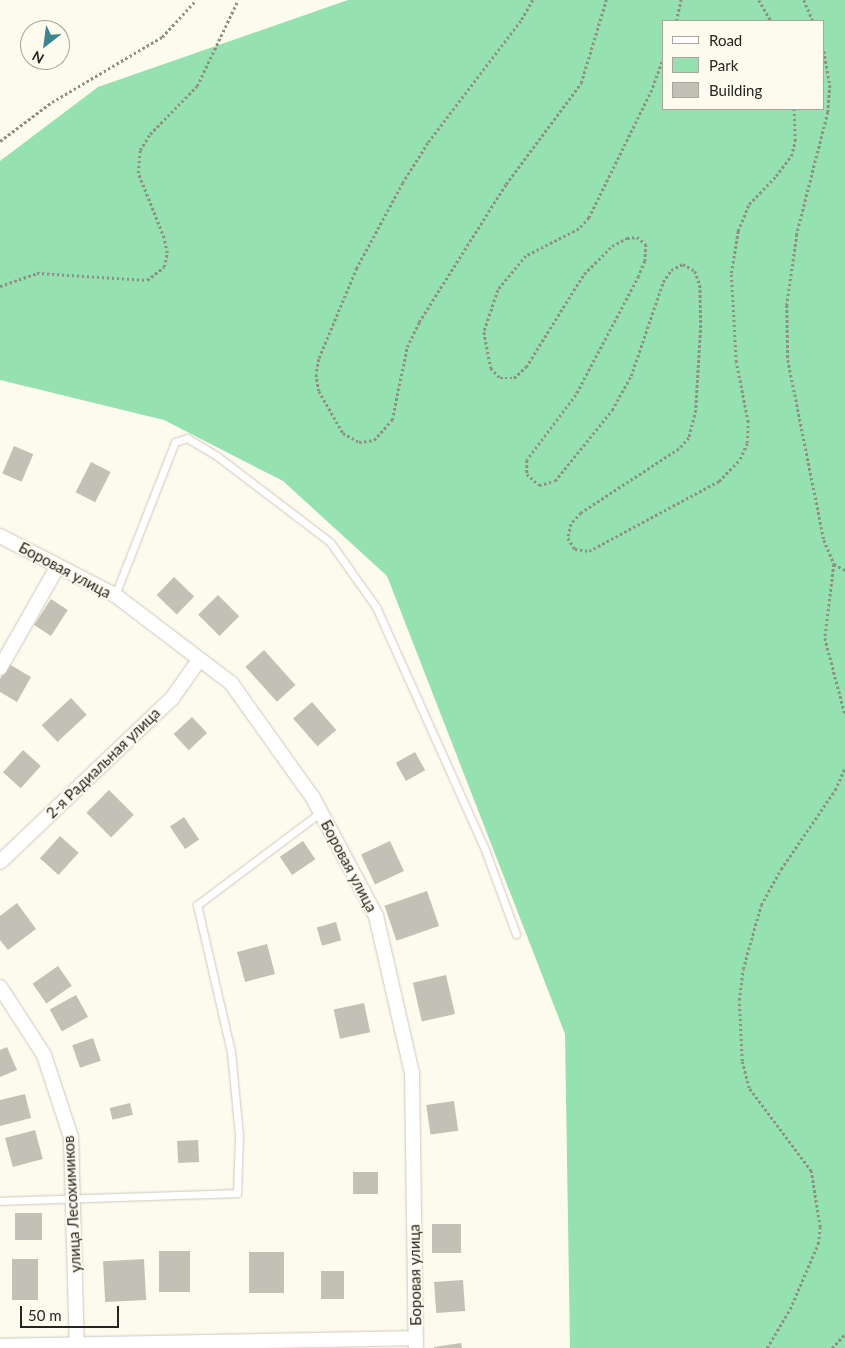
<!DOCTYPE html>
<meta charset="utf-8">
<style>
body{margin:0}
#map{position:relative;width:845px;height:1348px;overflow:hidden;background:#fdfbee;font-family:Lato,sans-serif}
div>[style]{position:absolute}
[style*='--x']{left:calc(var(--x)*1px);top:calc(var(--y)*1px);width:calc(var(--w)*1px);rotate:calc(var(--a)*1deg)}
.green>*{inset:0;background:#95e2b0}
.building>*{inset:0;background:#c3c1b5;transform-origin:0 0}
.path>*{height:2.5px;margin-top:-1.25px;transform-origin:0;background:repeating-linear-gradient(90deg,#908f86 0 2.5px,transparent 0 5px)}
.roads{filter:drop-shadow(0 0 1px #ccc9bd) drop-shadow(0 0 1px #ccc9bd)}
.lane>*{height:7px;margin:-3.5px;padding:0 3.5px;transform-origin:3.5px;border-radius:3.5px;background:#fff}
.street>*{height:14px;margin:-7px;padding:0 7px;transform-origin:7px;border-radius:7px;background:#fff}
span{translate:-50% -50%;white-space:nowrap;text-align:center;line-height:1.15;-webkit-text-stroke:4px #fdfbee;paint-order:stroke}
.street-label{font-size:15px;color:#262521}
.legend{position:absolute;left:662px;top:20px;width:162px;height:90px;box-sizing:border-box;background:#fdfbee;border:1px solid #a7a59c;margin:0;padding:6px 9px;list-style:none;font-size:15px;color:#262521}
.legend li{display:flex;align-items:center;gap:10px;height:25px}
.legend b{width:25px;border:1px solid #a7a59c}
.north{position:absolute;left:20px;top:20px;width:50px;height:50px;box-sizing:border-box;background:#fdfbee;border:1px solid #a7a59c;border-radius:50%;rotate:210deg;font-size:14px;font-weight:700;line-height:20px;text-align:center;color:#262521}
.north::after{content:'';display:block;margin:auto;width:18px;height:22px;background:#3e8390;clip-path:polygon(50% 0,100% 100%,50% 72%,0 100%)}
.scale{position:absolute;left:20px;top:1306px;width:99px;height:22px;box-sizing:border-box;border:2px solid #262521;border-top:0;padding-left:6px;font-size:15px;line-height:18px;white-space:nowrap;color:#262521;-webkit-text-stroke:4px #fdfbee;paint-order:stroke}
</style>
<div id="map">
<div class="green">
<div style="clip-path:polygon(evenodd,348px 0,845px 0,845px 1348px,570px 1348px,565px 1034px,387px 576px,283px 481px,164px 420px,0 380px,0 161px,98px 87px,348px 0,664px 21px,824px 21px,824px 109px,664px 109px,664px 21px)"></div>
</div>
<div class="building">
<div style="left:14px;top:446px;width:21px;height:30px;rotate:23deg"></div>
<div style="left:91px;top:462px;width:22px;height:34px;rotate:27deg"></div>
<div style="left:174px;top:577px;width:28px;height:25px;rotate:44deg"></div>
<div style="left:218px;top:595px;width:30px;height:28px;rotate:45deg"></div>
<div style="left:51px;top:599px;width:20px;height:31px;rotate:33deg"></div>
<div style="left:264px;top:650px;width:47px;height:25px;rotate:48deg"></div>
<div style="clip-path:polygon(9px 664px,31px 677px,17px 702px,0 692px,0 679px)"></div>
<div style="left:71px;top:698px;width:23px;height:40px;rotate:47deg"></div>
<div style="left:312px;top:702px;width:37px;height:25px;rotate:49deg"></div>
<div style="left:192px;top:717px;width:22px;height:25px;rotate:47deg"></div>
<div style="left:23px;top:750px;width:24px;height:30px;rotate:42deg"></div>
<div style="left:415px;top:752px;width:21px;height:22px;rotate:61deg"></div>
<div style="left:109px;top:790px;width:35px;height:32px;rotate:45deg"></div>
<div style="left:184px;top:817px;width:27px;height:17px;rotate:56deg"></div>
<div style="left:60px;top:836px;width:25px;height:30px;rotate:42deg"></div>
<div style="left:303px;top:841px;width:22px;height:28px;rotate:56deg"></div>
<div style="left:390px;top:841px;width:33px;height:32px;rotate:65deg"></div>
<div style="left:427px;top:891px;width:37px;height:45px;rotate:71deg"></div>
<div style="clip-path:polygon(17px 903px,36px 929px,8px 950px,0 940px,0 916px)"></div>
<div style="left:336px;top:922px;width:19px;height:20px;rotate:74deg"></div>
<div style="left:267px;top:944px;width:31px;height:31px;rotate:75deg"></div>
<div style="left:58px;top:966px;width:24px;height:31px;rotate:55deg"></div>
<div style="left:446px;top:975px;width:40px;height:34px;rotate:77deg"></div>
<div style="left:76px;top:995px;width:25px;height:30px;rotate:61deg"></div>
<div style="left:364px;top:1003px;width:30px;height:31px;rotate:78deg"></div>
<div style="left:93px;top:1038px;width:24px;height:22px;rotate:71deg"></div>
<div style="clip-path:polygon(7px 1047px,17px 1070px,0 1077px,0 1050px)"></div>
<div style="clip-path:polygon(25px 1094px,31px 1118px,0 1126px,0 1100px)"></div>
<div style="left:454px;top:1101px;width:30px;height:28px;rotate:82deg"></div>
<div style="left:130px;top:1103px;width:12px;height:21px;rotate:76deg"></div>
<div style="left:35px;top:1130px;width:30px;height:31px;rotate:75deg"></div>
<div style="left:198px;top:1140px;width:22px;height:21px;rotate:87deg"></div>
<div style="left:353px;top:1172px;width:25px;height:22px"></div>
<div style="left:15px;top:1213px;width:27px;height:27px"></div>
<div style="left:432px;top:1224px;width:29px;height:29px"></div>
<div style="left:190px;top:1251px;width:41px;height:31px;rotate:90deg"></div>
<div style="left:249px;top:1252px;width:35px;height:41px"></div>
<div style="left:12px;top:1259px;width:26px;height:41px"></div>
<div style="left:144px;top:1259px;width:41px;height:41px;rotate:87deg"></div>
<div style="left:321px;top:1271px;width:23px;height:28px"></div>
<div style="left:463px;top:1280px;width:31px;height:29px;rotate:86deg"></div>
<div style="clip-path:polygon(461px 1343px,462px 1348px,434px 1348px,434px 1347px)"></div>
</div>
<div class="path">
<div style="--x:533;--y:0;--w:24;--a:120"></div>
<div style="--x:521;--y:21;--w:153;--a:127.3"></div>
<div style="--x:428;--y:143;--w:47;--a:122"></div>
<div style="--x:403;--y:183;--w:97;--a:118.4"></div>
<div style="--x:357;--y:268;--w:99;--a:112.7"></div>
<div style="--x:319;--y:359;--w:15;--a:101"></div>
<div style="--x:316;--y:374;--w:17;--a:80"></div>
<div style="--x:319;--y:391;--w:48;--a:60.3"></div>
<div style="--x:343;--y:433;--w:18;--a:29"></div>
<div style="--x:359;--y:442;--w:15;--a:-8"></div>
<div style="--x:374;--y:440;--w:27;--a:-48"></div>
<div style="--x:392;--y:420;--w:75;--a:-78.4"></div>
<div style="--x:407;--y:347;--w:28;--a:-64"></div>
<div style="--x:419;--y:322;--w:163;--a:-57.8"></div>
<div style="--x:506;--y:184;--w:126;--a:-53.4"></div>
<div style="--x:581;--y:83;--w:87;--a:-73.2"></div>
<div style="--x:759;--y:0;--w:24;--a:60"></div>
<div style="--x:804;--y:0;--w:23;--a:67"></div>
<div style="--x:676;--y:21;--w:22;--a:-77"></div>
<div style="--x:824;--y:51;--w:35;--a:80"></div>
<div style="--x:830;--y:85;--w:27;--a:94"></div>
<div style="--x:828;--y:112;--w:126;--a:104.3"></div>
<div style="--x:797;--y:234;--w:72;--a:98"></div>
<div style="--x:787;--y:305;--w:55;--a:89"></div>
<div style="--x:788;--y:360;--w:184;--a:78.7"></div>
<div style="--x:824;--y:540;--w:26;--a:67"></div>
<div style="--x:834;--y:564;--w:13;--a:29"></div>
<div style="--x:664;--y:57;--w:35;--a:110"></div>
<div style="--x:652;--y:90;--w:143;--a:116.2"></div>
<div style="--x:589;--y:218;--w:15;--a:132"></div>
<div style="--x:579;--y:229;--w:59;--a:153"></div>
<div style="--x:526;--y:256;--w:44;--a:129.5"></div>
<div style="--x:498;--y:290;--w:44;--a:108.4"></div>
<div style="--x:484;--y:332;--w:37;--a:79"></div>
<div style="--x:491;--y:368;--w:13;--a:48"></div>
<div style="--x:500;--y:378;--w:14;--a:0"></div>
<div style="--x:514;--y:378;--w:16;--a:-43"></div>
<div style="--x:526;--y:367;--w:110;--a:-58.1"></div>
<div style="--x:584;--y:274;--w:40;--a:-45"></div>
<div style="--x:612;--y:246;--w:17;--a:-28"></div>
<div style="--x:627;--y:238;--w:10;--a:-6"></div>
<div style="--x:637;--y:237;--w:11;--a:38"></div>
<div style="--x:646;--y:244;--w:17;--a:93"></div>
<div style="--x:645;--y:261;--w:16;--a:112"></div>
<div style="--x:639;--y:276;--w:135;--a:117.9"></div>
<div style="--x:576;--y:395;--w:81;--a:127"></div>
<div style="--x:527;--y:460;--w:14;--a:90"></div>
<div style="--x:527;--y:474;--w:16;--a:43"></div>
<div style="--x:539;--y:485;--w:16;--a:-14"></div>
<div style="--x:555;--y:481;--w:91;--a:-51.2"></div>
<div style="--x:612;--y:410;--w:39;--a:-61"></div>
<div style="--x:631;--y:376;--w:99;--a:-71.2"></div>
<div style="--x:663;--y:282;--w:14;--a:-56"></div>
<div style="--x:671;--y:270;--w:13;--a:-27"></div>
<div style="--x:683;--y:264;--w:14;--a:30"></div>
<div style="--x:695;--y:271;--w:15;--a:70"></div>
<div style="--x:700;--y:285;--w:40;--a:88.6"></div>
<div style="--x:701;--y:325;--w:85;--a:93.4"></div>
<div style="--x:696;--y:410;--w:29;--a:104"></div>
<div style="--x:689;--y:438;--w:15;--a:132"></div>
<div style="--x:679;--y:449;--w:117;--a:146.9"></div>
<div style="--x:581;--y:513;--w:15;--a:132"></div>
<div style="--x:571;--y:524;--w:14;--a:102"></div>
<div style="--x:568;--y:538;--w:13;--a:58"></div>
<div style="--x:575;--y:549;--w:14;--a:8"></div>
<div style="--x:589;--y:551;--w:148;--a:-28.3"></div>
<div style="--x:719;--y:481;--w:30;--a:-46"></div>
<div style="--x:740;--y:459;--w:17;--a:-66"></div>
<div style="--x:747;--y:443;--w:21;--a:-87"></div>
<div style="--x:748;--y:422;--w:61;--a:-101.3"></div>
<div style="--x:736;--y:362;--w:89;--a:-93.2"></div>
<div style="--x:731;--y:273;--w:43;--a:-80.5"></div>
<div style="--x:738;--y:231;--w:29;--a:-68"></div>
<div style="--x:749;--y:204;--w:39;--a:-46"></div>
<div style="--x:776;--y:176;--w:25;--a:-53"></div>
<div style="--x:791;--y:156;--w:16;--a:-75"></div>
<div style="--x:795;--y:141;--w:32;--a:-92"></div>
<div style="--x:0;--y:141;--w:65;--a:-36.9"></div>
<div style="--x:52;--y:102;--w:128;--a:-30.6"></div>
<div style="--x:162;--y:37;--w:50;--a:-47.4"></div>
<div style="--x:0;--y:286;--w:39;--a:-19"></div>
<div style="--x:37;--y:273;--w:110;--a:3.6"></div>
<div style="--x:147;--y:280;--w:21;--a:-37"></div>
<div style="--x:164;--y:267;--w:14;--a:-78"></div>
<div style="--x:167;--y:253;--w:15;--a:-101"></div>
<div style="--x:164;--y:238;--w:70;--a:-111.8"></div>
<div style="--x:138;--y:173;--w:23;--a:-85"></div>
<div style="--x:140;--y:150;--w:19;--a:-58"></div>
<div style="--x:150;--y:134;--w:67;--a:-45.6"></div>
<div style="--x:197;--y:86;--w:95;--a:-64.5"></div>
<div style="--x:834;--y:564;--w:75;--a:96.9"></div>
<div style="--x:825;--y:638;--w:79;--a:75.3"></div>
<div style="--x:767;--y:1348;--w:45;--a:-59.5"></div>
<div style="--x:790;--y:1309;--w:71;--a:-66.7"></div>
<div style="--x:818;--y:1244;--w:17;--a:-83"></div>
<div style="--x:820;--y:1227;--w:57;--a:-99.1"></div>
<div style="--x:811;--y:1171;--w:104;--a:-126.8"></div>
<div style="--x:749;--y:1088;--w:28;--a:-105"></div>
<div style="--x:742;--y:1061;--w:61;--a:-92.8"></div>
<div style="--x:739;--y:1000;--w:31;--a:-83"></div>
<div style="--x:743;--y:969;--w:66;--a:-74.3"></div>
<div style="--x:761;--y:905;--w:41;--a:-60.9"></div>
<div style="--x:781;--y:869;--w:96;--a:-55.6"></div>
<div style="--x:835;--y:790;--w:24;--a:-66"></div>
<div style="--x:832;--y:1348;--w:19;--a:-47"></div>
</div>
<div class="roads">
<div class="lane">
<div style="--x:115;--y:595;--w:164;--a:-68.6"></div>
<div style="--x:175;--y:442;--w:13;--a:-18"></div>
<div style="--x:187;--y:438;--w:35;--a:31"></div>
<div style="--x:217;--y:456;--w:142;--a:37.3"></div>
<div style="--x:330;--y:542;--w:80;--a:54.7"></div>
<div style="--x:376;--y:607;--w:263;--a:65.8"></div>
<div style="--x:484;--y:847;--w:93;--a:69.8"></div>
<div style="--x:0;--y:1201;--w:237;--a:-1.9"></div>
<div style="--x:237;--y:1193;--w:58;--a:-88"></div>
<div style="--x:239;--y:1135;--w:83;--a:-95.5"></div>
<div style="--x:231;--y:1052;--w:151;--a:-103"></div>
<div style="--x:197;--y:905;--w:155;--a:-36.9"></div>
</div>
<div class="street">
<div style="--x:0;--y:536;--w:129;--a:27.2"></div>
<div style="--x:115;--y:595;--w:146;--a:37.2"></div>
<div style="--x:231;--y:683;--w:141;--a:54.5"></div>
<div style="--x:313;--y:798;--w:134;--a:61.9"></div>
<div style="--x:376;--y:916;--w:161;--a:77.1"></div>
<div style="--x:412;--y:1073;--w:275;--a:89.2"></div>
<div style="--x:0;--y:668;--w:117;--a:-60.4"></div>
<div style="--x:0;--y:862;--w:239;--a:-43.6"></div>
<div style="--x:173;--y:697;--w:45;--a:-54.9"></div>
<div style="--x:0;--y:987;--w:81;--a:57.1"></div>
<div style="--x:44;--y:1055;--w:86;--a:71.8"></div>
<div style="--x:71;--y:1137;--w:211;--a:88.4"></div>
<div style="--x:0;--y:1346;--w:416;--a:-1.1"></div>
</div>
</div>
<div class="street-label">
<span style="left:65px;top:570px;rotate:28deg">Боровая улица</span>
<span style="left:103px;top:763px;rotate:-44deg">2-я Радиальная улица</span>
<span style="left:349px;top:866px;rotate:62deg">Боровая улица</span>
<span style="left:72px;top:1204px;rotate:-93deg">улица Лесохимиков</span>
<span style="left:415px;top:1275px;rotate:-91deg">Боровая улица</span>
</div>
<ul class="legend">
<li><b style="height:6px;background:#fff"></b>Road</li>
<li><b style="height:14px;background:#95e2b0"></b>Park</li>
<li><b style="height:14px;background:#c3c1b5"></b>Building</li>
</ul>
<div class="north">N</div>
<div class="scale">50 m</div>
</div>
